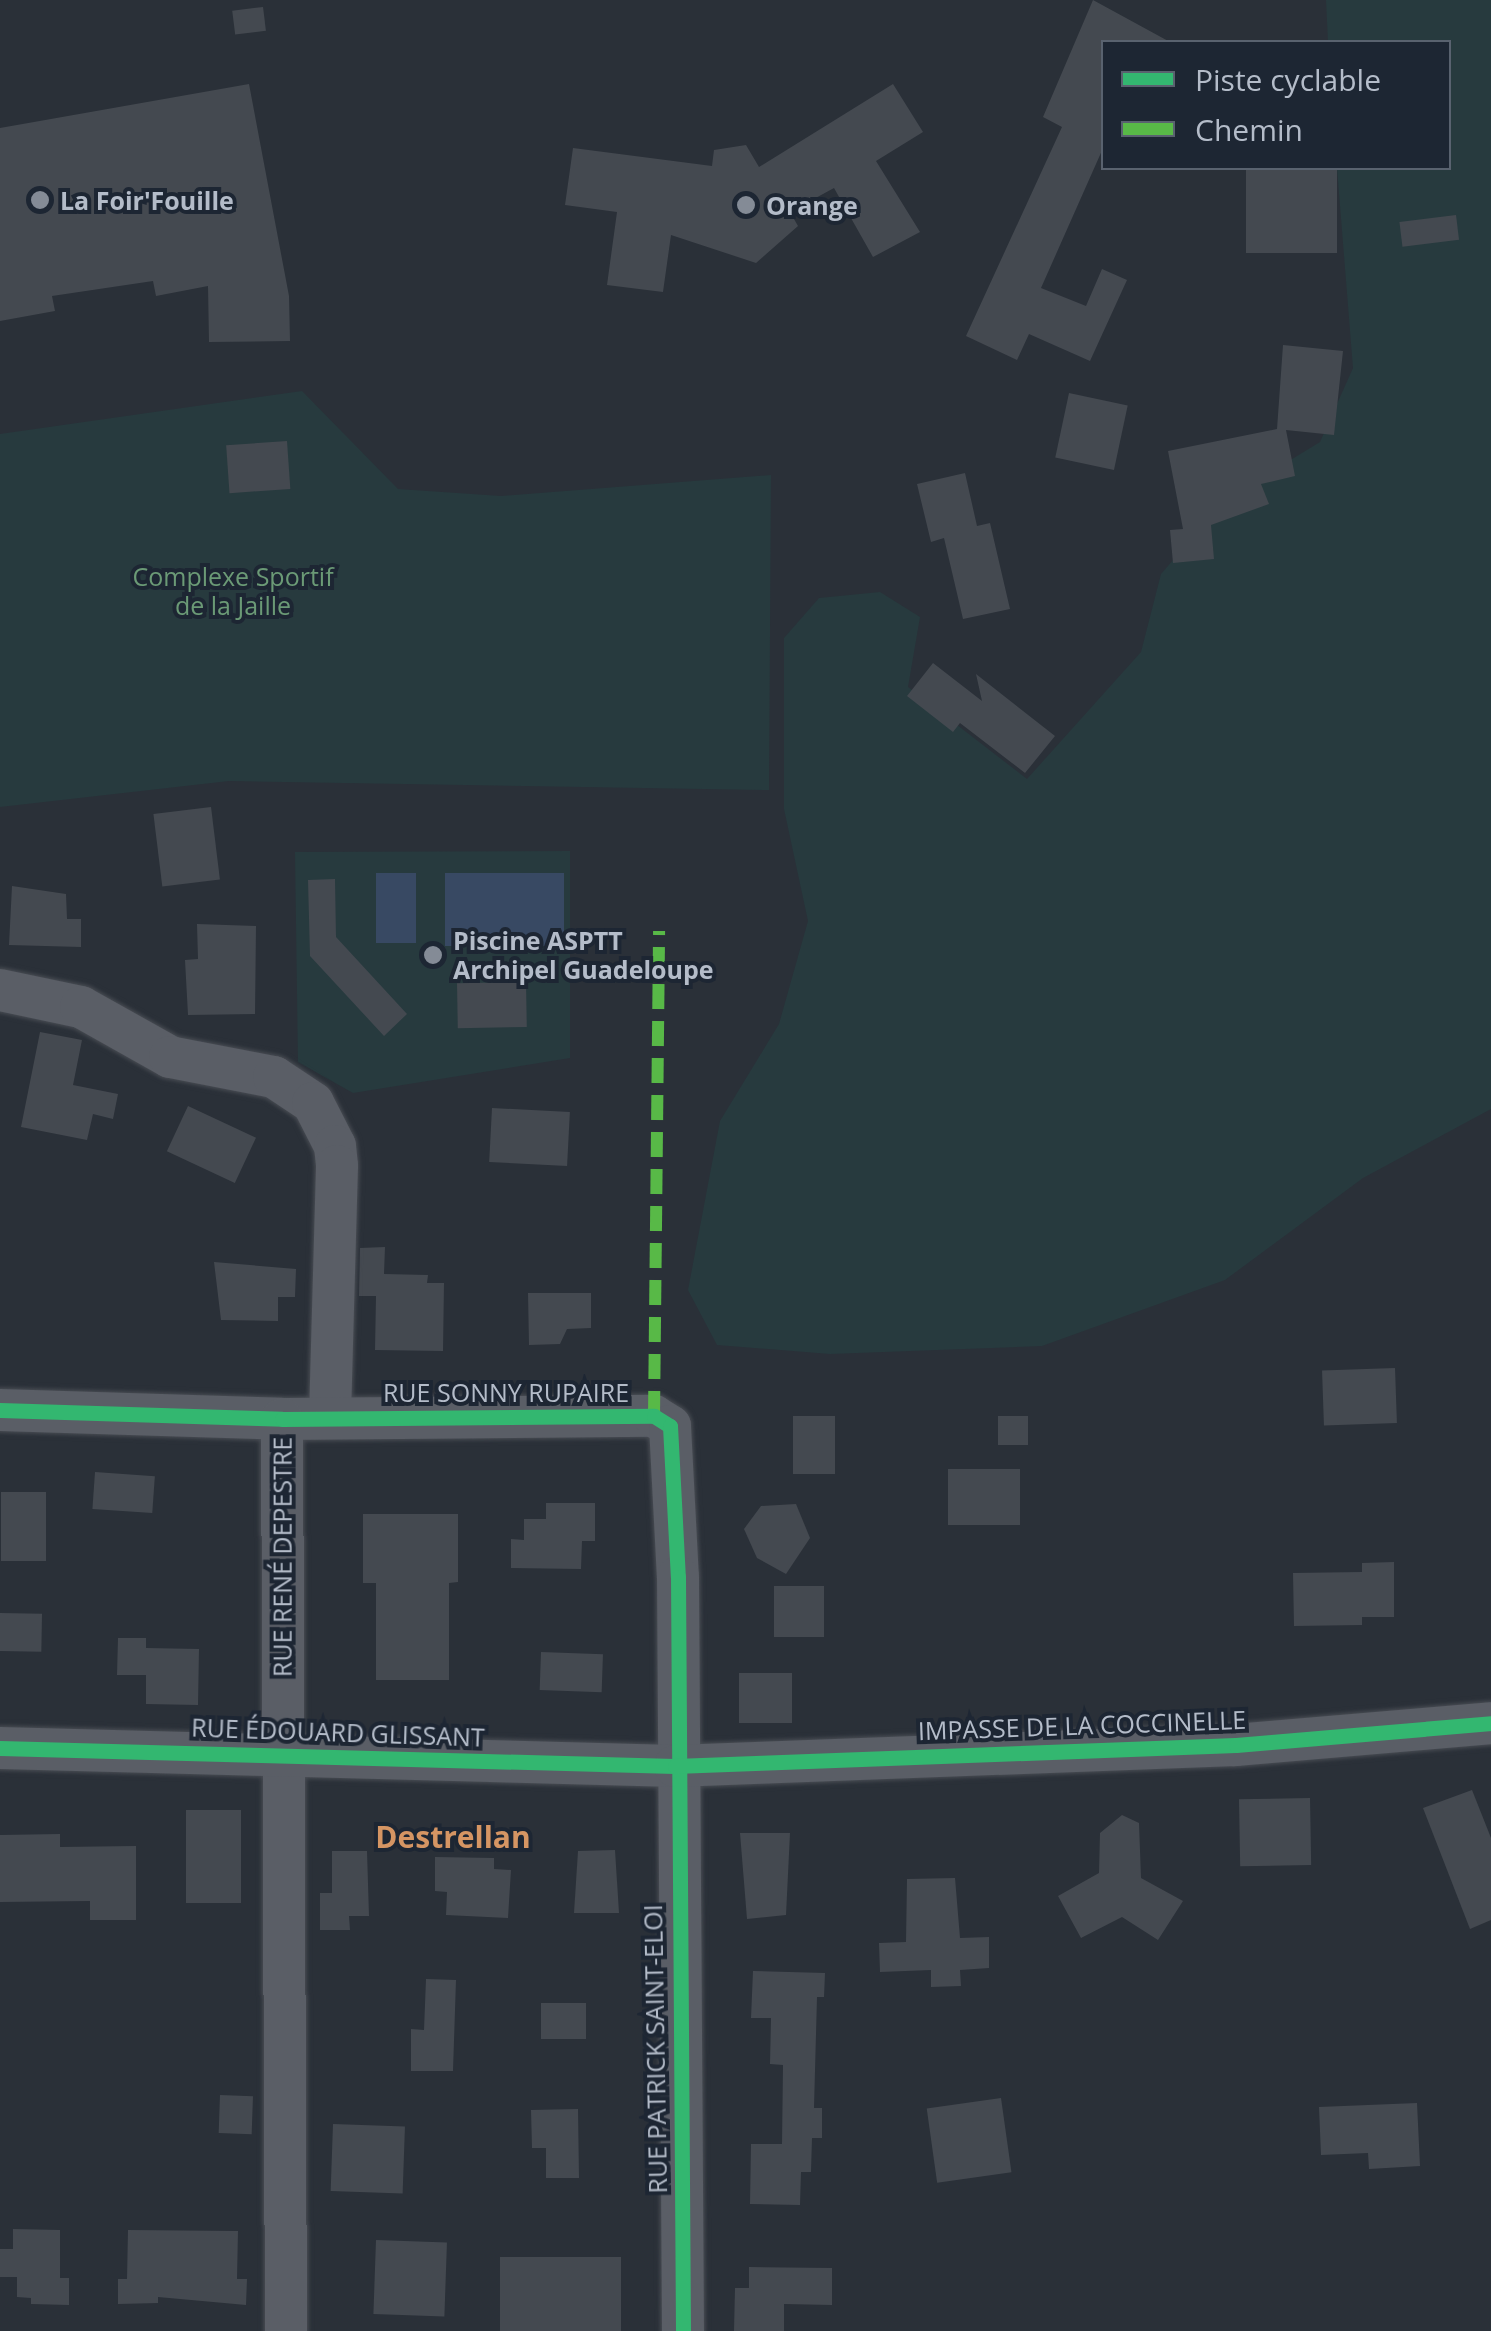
<!DOCTYPE html>
<meta charset="utf-8">
<style>
body{margin:0}
#map{position:relative;width:1491px;height:2331px;overflow:hidden;background:#2a3038;font-family:"Open Sans",sans-serif}
div>[style]{position:absolute}
[style*='--x']{left:calc(var(--x)*1px);top:calc(var(--y)*1px);width:calc(var(--w)*1px);rotate:calc(var(--a)*1deg)}
.green>*{inset:0;background:#273a3e}
.water>*{inset:0;background:#384963;transform-origin:0 0}
.building>*{inset:0;background:#444950;transform-origin:0 0}
.roads{filter:drop-shadow(0 0 2px #484c53) drop-shadow(0 0 2px #484c53)}
.minor>*{height:42px;margin:-21px;padding:0 21px;transform-origin:21px;border-radius:21px;background:#5a5e66}
.quiet>*{height:12px;margin-top:-6px;transform-origin:0;background:repeating-linear-gradient(90deg,#58b947 0 25px,transparent 0 37px)}
.cycleway>*{height:15px;margin:-7.5px;padding:0 7.5px;transform-origin:7.5px;border-radius:7.5px;background:#33b770}
.dots>*{width:28px;height:28px;translate:-50% -50%;box-sizing:border-box;border:5px solid #1d2633;border-radius:50%}
span{translate:-50% -50%;white-space:nowrap;text-align:center;line-height:1.15;-webkit-text-stroke:8px #1d2633;paint-order:stroke}
.poi-label{font-size:25px;color:#b4bcc9;font-weight:700}
.left{translate:0 -50%;text-align:left}
.park-label{font-size:25px;color:#6b9a76}
.street-label{font-size:25px;color:#b4bcc9}
.quarter-label{font-size:30px;color:#d59563;font-weight:700}
.legend{position:absolute;left:1101px;top:40px;width:350px;height:130px;box-sizing:border-box;background:#1d2633;border:2px solid #59626f;margin:0;padding:12px 18px;list-style:none;font-size:30px;color:#b4bcc9}
.legend li{display:flex;align-items:center;gap:20px;height:50px}
.legend b{width:50px;border:2px solid #59626f}
</style>
<div id="map">
<div class="green">
<div style="clip-path:polygon(1326px 0,1491px 0,1491px 1109px,1363px 1178px,1225px 1280px,1042px 1346px,830px 1354px,717px 1345px,688px 1290px,720px 1121px,779px 1024px,808px 921px,784px 809px,784px 638px,819px 598px,880px 592px,920px 617px,908px 687px,1027px 779px,1141px 652px,1161px 574px,1225px 500px,1320px 442px,1353px 368px,1337px 168px,1448px 168px,1448px 42px,1328px 42px)"></div>
<div style="clip-path:polygon(302px 391px,398px 489px,501px 496px,771px 475px,769px 790px,229px 781px,0 807px,0 434px)"></div>
<div style="clip-path:polygon(570px 851px,570px 1058px,353px 1093px,298px 1062px,295px 852px)"></div>
</div>
<div class="water">
<div style="left:416px;top:873px;width:70px;height:40px;rotate:90deg"></div>
<div style="left:445px;top:873px;width:119px;height:73px"></div>
</div>
<div class="building">
<div style="clip-path:polygon(1093px 0,1170px 42px,1104px 42px,1104px 146px,1041px 288px,1086px 306px,1102px 269px,1127px 280px,1090px 361px,1029px 334px,1017px 360px,966px 336px,1062px 127px,1043px 117px)"></div>
<div style="left:263px;top:7px;width:24px;height:31px;rotate:83deg"></div>
<div style="clip-path:polygon(249px 84px,289px 296px,290px 341px,209px 342px,208px 286px,156px 296px,153px 281px,52px 296px,55px 311px,0 321px,0 128px)"></div>
<div style="clip-path:polygon(893px 84px,923px 132px,876px 161px,920px 232px,873px 257px,834px 188px,790px 212px,798px 226px,756px 263px,671px 235px,663px 292px,607px 285px,617px 212px,565px 205px,573px 148px,712px 166px,714px 150px,746px 145px,759px 167px)"></div>
<div style="left:1246px;top:168px;width:91px;height:85px"></div>
<div style="left:1456px;top:215px;width:25px;height:57px;rotate:83deg"></div>
<div style="clip-path:polygon(1283px 345px,1343px 351px,1334px 435px,1286px 430px,1295px 476px,1261px 484px,1269px 504px,1211px 525px,1214px 559px,1173px 563px,1170px 530px,1183px 529px,1168px 451px,1277px 429px)"></div>
<div style="left:1069px;top:393px;width:60px;height:66px;rotate:12deg"></div>
<div style="left:287px;top:441px;width:48px;height:61px;rotate:86deg"></div>
<div style="clip-path:polygon(965px 473px,977px 526px,990px 523px,1010px 609px,963px 619px,944px 538px,931px 542px,917px 484px)"></div>
<div style="clip-path:polygon(933px 663px,982px 701px,976px 674px,1055px 736px,1025px 773px,960px 723px,953px 732px,907px 696px)"></div>
<div style="left:211px;top:807px;width:73px;height:58px;rotate:83deg"></div>
<div style="clip-path:polygon(335px 879px,336px 937px,407px 1014px,384px 1036px,310px 956px,308px 880px)"></div>
<div style="clip-path:polygon(12px 886px,66px 894px,67px 919px,81px 919px,81px 947px,9px 945px)"></div>
<div style="clip-path:polygon(197px 924px,256px 926px,255px 1014px,188px 1015px,185px 960px,198px 959px)"></div>
<div style="left:526px;top:982px;width:45px;height:69px;rotate:89deg"></div>
<div style="clip-path:polygon(40px 1032px,82px 1040px,73px 1085px,118px 1094px,113px 1119px,93px 1114px,87px 1140px,21px 1127px)"></div>
<div style="left:188px;top:1106px;width:75px;height:50px;rotate:25deg"></div>
<div style="left:492px;top:1108px;width:78px;height:54px;rotate:3deg"></div>
<div style="clip-path:polygon(385px 1247px,384px 1274px,428px 1275px,427px 1283px,444px 1283px,443px 1351px,375px 1350px,376px 1296px,359px 1296px,360px 1248px)"></div>
<div style="clip-path:polygon(214px 1262px,296px 1269px,295px 1297px,278px 1297px,278px 1321px,221px 1320px)"></div>
<div style="clip-path:polygon(528px 1293px,591px 1293px,591px 1328px,567px 1329px,560px 1344px,529px 1345px)"></div>
<div style="left:1395px;top:1368px;width:55px;height:73px;rotate:88deg"></div>
<div style="left:793px;top:1416px;width:42px;height:58px"></div>
<div style="left:998px;top:1416px;width:30px;height:29px"></div>
<div style="left:948px;top:1469px;width:72px;height:56px"></div>
<div style="left:95px;top:1472px;width:60px;height:37px;rotate:4deg"></div>
<div style="left:1px;top:1492px;width:45px;height:69px"></div>
<div style="clip-path:polygon(546px 1503px,595px 1503px,595px 1541px,582px 1541px,581px 1569px,511px 1568px,511px 1539px,524px 1540px,524px 1519px,546px 1519px)"></div>
<div style="clip-path:polygon(796px 1504px,810px 1538px,786px 1574px,757px 1558px,744px 1529px,761px 1506px)"></div>
<div style="clip-path:polygon(363px 1514px,458px 1514px,458px 1582px,449px 1583px,449px 1680px,376px 1680px,376px 1583px,363px 1583px)"></div>
<div style="clip-path:polygon(1394px 1562px,1394px 1617px,1362px 1617px,1362px 1625px,1294px 1626px,1293px 1573px,1362px 1572px,1362px 1563px)"></div>
<div style="left:774px;top:1586px;width:50px;height:51px"></div>
<div style="left:0;top:1613px;width:42px;height:38px;rotate:1deg"></div>
<div style="clip-path:polygon(118px 1638px,146px 1638px,146px 1648px,199px 1649px,198px 1705px,146px 1704px,146px 1675px,117px 1675px)"></div>
<div style="left:541px;top:1652px;width:62px;height:38px;rotate:2deg"></div>
<div style="left:792px;top:1673px;width:50px;height:53px;rotate:90deg"></div>
<div style="clip-path:polygon(1472px 1790px,1491px 1838px,1491px 1920px,1470px 1929px,1423px 1808px)"></div>
<div style="left:1310px;top:1798px;width:67px;height:71px;rotate:89deg"></div>
<div style="left:186px;top:1810px;width:55px;height:93px"></div>
<div style="clip-path:polygon(1122px 1815px,1139px 1823px,1141px 1878px,1183px 1901px,1158px 1940px,1122px 1917px,1081px 1938px,1058px 1896px,1099px 1873px,1100px 1833px)"></div>
<div style="clip-path:polygon(740px 1833px,790px 1833px,786px 1915px,747px 1919px)"></div>
<div style="clip-path:polygon(60px 1834px,60px 1847px,136px 1846px,136px 1920px,90px 1920px,90px 1901px,0 1902px,0 1835px)"></div>
<div style="clip-path:polygon(615px 1850px,619px 1913px,574px 1913px,578px 1851px)"></div>
<div style="clip-path:polygon(332px 1851px,367px 1851px,369px 1916px,349px 1916px,350px 1930px,320px 1930px,320px 1893px,332px 1893px)"></div>
<div style="clip-path:polygon(435px 1857px,494px 1858px,494px 1869px,511px 1870px,508px 1918px,446px 1915px,447px 1892px,435px 1891px)"></div>
<div style="clip-path:polygon(955px 1878px,960px 1938px,989px 1937px,989px 1968px,960px 1970px,961px 1986px,931px 1987px,931px 1970px,880px 1972px,879px 1943px,906px 1942px,907px 1879px)"></div>
<div style="clip-path:polygon(753px 1971px,825px 1973px,824px 1997px,817px 1997px,814px 2108px,822px 2108px,822px 2138px,812px 2138px,811px 2172px,801px 2172px,800px 2205px,750px 2204px,751px 2144px,782px 2144px,783px 2065px,770px 2064px,771px 2018px,751px 2018px)"></div>
<div style="clip-path:polygon(426px 1979px,456px 1980px,453px 2071px,411px 2071px,411px 2029px,424px 2030px)"></div>
<div style="left:541px;top:2003px;width:45px;height:36px"></div>
<div style="left:220px;top:2095px;width:33px;height:38px;rotate:2deg"></div>
<div style="left:1001px;top:2098px;width:75px;height:75px;rotate:82deg"></div>
<div style="clip-path:polygon(1417px 2103px,1420px 2166px,1369px 2169px,1368px 2153px,1321px 2155px,1319px 2107px)"></div>
<div style="clip-path:polygon(578px 2109px,579px 2178px,546px 2178px,546px 2148px,532px 2148px,531px 2110px)"></div>
<div style="left:333px;top:2124px;width:72px;height:67px;rotate:2deg"></div>
<div style="clip-path:polygon(13px 2229px,60px 2230px,60px 2278px,69px 2278px,69px 2305px,31px 2304px,31px 2298px,17px 2297px,17px 2277px,0 2277px,0 2249px,13px 2249px)"></div>
<div style="clip-path:polygon(128px 2230px,238px 2231px,237px 2279px,247px 2279px,246px 2305px,158px 2297px,158px 2303px,118px 2304px,118px 2279px,127px 2279px)"></div>
<div style="left:376px;top:2240px;width:71px;height:74px;rotate:2deg"></div>
<div style="left:500px;top:2257px;width:121px;height:74px"></div>
<div style="clip-path:polygon(749px 2267px,832px 2268px,832px 2305px,784px 2304px,784px 2331px,734px 2331px,735px 2288px,749px 2288px)"></div>
</div>
<div class="roads">
<div class="minor">
<div style="--x:0;--y:990;--w:83;--a:11.9"></div>
<div style="--x:81;--y:1007;--w:102;--a:29.3"></div>
<div style="--x:170;--y:1057;--w:106;--a:10.9"></div>
<div style="--x:274;--y:1077;--w:47;--a:33.7"></div>
<div style="--x:313;--y:1103;--w:48;--a:62.9"></div>
<div style="--x:335;--y:1146;--w:20;--a:84"></div>
<div style="--x:337;--y:1166;--w:252;--a:91.6"></div>
<div style="--x:0;--y:1410;--w:282;--a:1.8"></div>
<div style="--x:282;--y:1419;--w:372;--a:-0.5"></div>
<div style="--x:654;--y:1416;--w:19;--a:32"></div>
<div style="--x:670;--y:1426;--w:151;--a:87"></div>
<div style="--x:678;--y:1577;--w:754;--a:89.62"></div>
<div style="--x:282;--y:1419;--w:912;--a:89.75"></div>
<div style="--x:0;--y:1748;--w:675;--a:1.53"></div>
<div style="--x:675;--y:1766;--w:561;--a:-2.14"></div>
<div style="--x:1236;--y:1745;--w:256;--a:-4.9"></div>
</div>
</div>
<div class="quiet">
<div style="--x:654;--y:1416;--w:485;--a:-89.4"></div>
</div>
<div class="cycleway">
<div style="--x:0;--y:1410;--w:282;--a:1.8"></div>
<div style="--x:282;--y:1419;--w:372;--a:-0.5"></div>
<div style="--x:654;--y:1416;--w:19;--a:32"></div>
<div style="--x:670;--y:1426;--w:151;--a:87"></div>
<div style="--x:678;--y:1577;--w:754;--a:89.62"></div>
<div style="--x:0;--y:1748;--w:675;--a:1.53"></div>
<div style="--x:675;--y:1766;--w:561;--a:-2.14"></div>
<div style="--x:1236;--y:1745;--w:256;--a:-4.9"></div>
</div>
<div class="dots">
<div style="left:40px;top:200px;background:#848b96"></div>
<div style="left:746px;top:205px;background:#848b96"></div>
<div style="left:433px;top:955px;background:#848b96"></div>
</div>
<div class="poi-label">
<span class="left" style="left:60px;top:200px">La Foir'Fouille</span>
<span class="left" style="left:766px;top:205px">Orange</span>
<span class="left" style="left:453px;top:955px">Piscine ASPTT<br>Archipel Guadeloupe</span>
</div>
<div class="park-label">
<span style="left:233px;top:591px">Complexe Sportif<br>de la Jaille</span>
</div>
<div class="street-label">
<span style="left:506px;top:1392px">RUE SONNY RUPAIRE</span>
<span style="left:282px;top:1557px;rotate:-90deg">RUE RENÉ DEPESTRE</span>
<span style="left:1082px;top:1725px;rotate:-2deg">IMPASSE DE LA COCCINELLE</span>
<span style="left:338px;top:1732px;rotate:2deg">RUE ÉDOUARD GLISSANT</span>
<span style="left:655px;top:2049px;rotate:-91deg">RUE PATRICK SAINT-ELOI</span>
</div>
<div class="quarter-label">
<span style="left:453px;top:1837px">Destrellan</span>
</div>
<ul class="legend">
<li><b style="height:12px;background:#33b770"></b>Piste cyclable</li>
<li><b style="height:12px;background:#58b947"></b>Chemin</li>
</ul>
</div>
